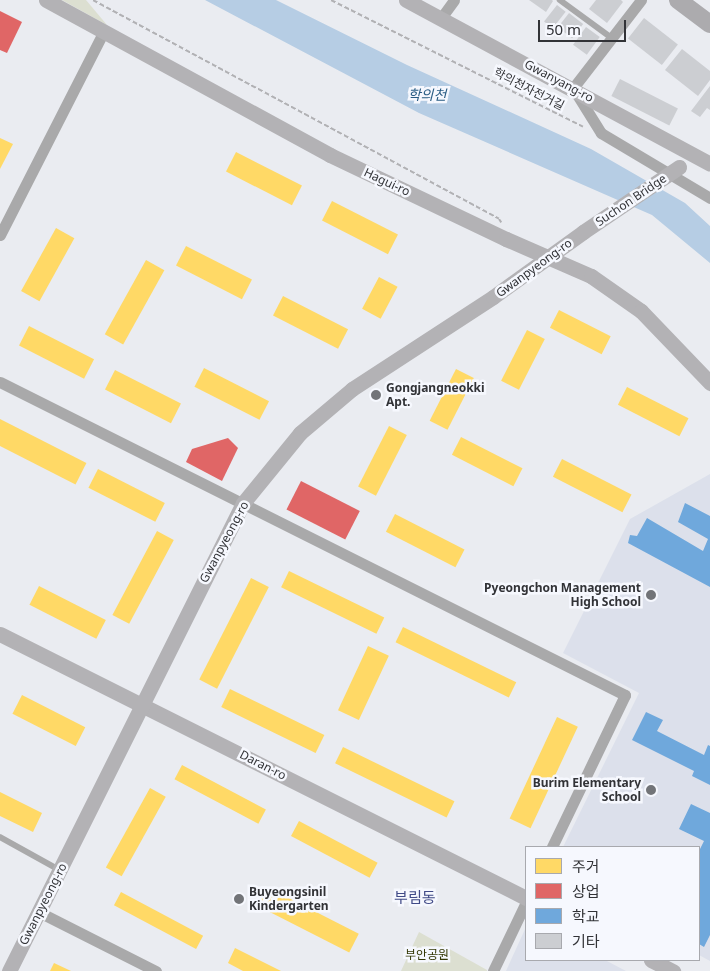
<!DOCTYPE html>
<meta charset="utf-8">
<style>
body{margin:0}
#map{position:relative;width:710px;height:971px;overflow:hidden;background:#eaecf1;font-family:"Noto Sans","Noto Sans KR",sans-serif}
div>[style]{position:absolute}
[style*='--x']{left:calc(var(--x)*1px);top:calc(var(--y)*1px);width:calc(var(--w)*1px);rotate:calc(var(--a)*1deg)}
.built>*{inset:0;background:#dce0eb}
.green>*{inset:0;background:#dcdfd1}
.water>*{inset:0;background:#b6cde4}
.homes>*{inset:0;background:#ffd966;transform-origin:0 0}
.shops>*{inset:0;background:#e06666;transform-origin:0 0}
.schools>*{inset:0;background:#6fa8dc}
.building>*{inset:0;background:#ccced2;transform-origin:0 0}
.path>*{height:2px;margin-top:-1px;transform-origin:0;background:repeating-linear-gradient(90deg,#b1b1b4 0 5px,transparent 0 7.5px)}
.lane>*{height:5.5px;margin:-2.75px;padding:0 2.75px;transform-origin:2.75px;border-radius:2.75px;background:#a9a9aa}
.street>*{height:11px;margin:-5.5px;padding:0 5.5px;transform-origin:5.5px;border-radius:5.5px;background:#a9a9aa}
.secondary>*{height:15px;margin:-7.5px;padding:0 7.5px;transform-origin:7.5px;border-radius:7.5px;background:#b3b2b5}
.primary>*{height:18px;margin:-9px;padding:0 9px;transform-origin:9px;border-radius:9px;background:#acabae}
.secondary-bridge>*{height:15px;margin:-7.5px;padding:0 7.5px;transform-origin:7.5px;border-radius:7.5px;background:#b3b2b5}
.dots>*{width:14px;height:14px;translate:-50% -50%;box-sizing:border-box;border:2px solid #f6f8fe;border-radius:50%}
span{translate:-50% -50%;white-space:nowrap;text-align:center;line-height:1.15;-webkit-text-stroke:5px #f6f8fe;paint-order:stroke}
.street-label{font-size:12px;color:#323337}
.poi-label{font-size:12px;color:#323337;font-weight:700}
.left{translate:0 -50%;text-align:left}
.right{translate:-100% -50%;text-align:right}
.park-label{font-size:12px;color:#343806}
.water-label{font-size:14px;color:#285b83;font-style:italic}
.quarter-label{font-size:15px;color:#414b87}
.legend{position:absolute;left:525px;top:846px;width:175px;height:115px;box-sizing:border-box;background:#f6f8fe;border:1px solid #a8a9ae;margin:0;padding:6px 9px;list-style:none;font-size:15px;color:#323337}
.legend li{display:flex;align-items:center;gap:10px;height:25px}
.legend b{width:25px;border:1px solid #a8a9ae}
.scale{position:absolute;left:538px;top:20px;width:88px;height:22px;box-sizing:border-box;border:2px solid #323337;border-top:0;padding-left:6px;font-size:15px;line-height:18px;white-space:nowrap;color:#323337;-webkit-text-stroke:4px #f6f8fe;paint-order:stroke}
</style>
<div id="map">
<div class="built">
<div style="clip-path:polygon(710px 474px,710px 961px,699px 955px,699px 847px,563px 847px,639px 693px,563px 653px,630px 519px)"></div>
<div style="clip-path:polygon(526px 927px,526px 960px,605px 960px,626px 971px,506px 971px)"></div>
</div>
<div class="green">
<div style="clip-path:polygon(62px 0,86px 0,107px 25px)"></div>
<div style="clip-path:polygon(419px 932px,487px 970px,487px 971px,401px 971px)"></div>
</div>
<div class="water">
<div style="clip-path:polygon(205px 0,276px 0,407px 65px,591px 149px,685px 203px,710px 226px,710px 263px,652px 215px,419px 113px)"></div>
</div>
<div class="homes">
<div style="clip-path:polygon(0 138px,13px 144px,0 169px)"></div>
<div style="left:236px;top:152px;width:74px;height:22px;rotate:27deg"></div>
<div style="left:332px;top:201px;width:74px;height:22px;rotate:27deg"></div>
<div style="left:56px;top:228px;width:21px;height:72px;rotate:29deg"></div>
<div style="left:186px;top:246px;width:74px;height:22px;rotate:27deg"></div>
<div style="left:146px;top:260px;width:21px;height:85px;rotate:29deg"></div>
<div style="left:379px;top:277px;width:21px;height:36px;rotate:28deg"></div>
<div style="left:283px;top:296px;width:73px;height:22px;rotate:27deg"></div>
<div style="left:559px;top:310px;width:58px;height:20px;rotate:27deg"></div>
<div style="left:29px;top:326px;width:73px;height:22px;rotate:27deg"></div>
<div style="left:527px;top:330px;width:20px;height:57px;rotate:27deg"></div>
<div style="left:204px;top:368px;width:73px;height:21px;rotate:27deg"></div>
<div style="left:456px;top:369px;width:20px;height:58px;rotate:27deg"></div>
<div style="left:115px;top:370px;width:74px;height:22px;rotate:27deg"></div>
<div style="left:627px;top:387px;width:69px;height:20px;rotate:27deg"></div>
<div style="left:0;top:419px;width:97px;height:24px;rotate:27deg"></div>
<div style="left:389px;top:426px;width:20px;height:68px;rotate:27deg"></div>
<div style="left:461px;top:437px;width:69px;height:20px;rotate:27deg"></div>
<div style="left:562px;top:459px;width:78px;height:20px;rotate:27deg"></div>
<div style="left:98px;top:469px;width:75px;height:21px;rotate:27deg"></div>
<div style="left:395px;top:514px;width:78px;height:20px;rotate:27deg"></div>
<div style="left:157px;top:531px;width:19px;height:95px;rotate:28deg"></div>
<div style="left:289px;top:571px;width:106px;height:18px;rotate:26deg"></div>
<div style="left:251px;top:578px;width:20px;height:114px;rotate:27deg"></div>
<div style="left:39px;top:586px;width:75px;height:21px;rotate:27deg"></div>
<div style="left:403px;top:627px;width:126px;height:17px;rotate:26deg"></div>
<div style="left:368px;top:646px;width:23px;height:71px;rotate:25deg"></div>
<div style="left:230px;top:689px;width:105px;height:20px;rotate:26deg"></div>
<div style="left:22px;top:695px;width:71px;height:21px;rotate:27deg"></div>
<div style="left:557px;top:717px;width:23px;height:112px;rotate:25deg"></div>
<div style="left:343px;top:747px;width:124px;height:18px;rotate:26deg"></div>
<div style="left:182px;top:765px;width:95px;height:16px;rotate:28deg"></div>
<div style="left:150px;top:788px;width:18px;height:91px;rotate:29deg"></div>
<div style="clip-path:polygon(0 792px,42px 813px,33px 832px,0 816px)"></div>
<div style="left:299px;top:821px;width:89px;height:17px;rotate:28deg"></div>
<div style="left:267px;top:887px;width:103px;height:21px;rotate:27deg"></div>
<div style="left:121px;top:892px;width:93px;height:15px;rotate:28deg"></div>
<div style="clip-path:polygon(235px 948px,281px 971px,243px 971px,228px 963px)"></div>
<div style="clip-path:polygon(54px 963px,71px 971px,50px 971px)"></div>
</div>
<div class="shops">
<div style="clip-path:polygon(0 11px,22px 22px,7px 53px,0 50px)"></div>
<div style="clip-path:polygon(228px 438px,238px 448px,222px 481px,186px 462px,192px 449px)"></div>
<div style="left:301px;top:481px;width:66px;height:32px;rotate:27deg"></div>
</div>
<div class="schools">
<div style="clip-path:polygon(685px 503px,710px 516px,710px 587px,628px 543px,630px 535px,637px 536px,647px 518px,703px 551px,708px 539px,678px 522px)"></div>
<div style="clip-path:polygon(646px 712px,663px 720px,657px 731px,704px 755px,708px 745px,710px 746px,710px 785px,692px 776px,694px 771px,632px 740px)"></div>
<div style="clip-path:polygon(691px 804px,710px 813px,710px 935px,704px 947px,699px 944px,699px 851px,704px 841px,679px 829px)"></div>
</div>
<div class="building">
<div style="clip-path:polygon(529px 0,552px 0,553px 1px,546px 12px)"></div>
<div style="clip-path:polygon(596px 0,621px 0,623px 2px,607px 23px,589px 9px)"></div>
<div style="left:557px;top:5px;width:11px;height:21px;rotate:38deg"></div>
<div style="left:569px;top:13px;width:18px;height:18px;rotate:38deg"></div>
<div style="left:644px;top:18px;width:43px;height:26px;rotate:38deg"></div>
<div style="left:586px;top:27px;width:17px;height:22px;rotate:36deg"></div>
<div style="clip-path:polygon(682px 49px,710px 71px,710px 80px,698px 96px,665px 70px)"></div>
<div style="left:620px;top:79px;width:65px;height:19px;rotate:27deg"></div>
<div style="clip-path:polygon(710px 86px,710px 110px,707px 108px,700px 117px,691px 111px)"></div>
</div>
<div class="path">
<div style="--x:93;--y:0;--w:461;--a:28.3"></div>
<div style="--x:499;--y:219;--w:4;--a:56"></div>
<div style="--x:331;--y:0;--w:282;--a:26.7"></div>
</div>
<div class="lane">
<div style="--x:560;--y:0;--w:64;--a:36.2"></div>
<div style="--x:0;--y:837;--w:66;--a:28.9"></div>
</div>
<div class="street">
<div style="--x:641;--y:0;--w:111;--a:127.7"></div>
<div style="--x:573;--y:88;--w:53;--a:58.1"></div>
<div style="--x:601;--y:133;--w:127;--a:30.8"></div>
<div style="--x:441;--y:18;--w:22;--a:-54"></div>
<div style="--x:0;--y:235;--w:229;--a:-63"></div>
<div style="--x:0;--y:382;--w:699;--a:26.6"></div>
<div style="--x:625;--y:695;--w:169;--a:115.7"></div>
<div style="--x:39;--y:912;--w:131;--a:26.8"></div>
<div style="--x:493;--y:971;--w:76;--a:-64.4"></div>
</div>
<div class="secondary">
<div style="--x:46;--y:0;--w:324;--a:28.6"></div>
<div style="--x:330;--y:155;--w:195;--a:25.5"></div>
<div style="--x:506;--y:239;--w:93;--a:23.5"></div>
<div style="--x:591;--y:276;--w:61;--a:35"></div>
<div style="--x:641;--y:311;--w:100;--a:46.2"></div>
<div style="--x:406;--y:0;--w:345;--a:28.3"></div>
<div style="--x:0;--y:634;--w:589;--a:26.65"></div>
<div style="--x:651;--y:960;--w:25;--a:27"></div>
<div style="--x:9;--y:971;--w:523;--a:-63.43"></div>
<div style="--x:243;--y:503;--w:90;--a:-50.8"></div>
<div style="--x:300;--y:433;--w:68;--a:-40.2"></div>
<div style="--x:352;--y:389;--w:168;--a:-33.1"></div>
<div style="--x:493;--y:297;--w:111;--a:-35.8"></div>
</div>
<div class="primary">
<div style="--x:678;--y:0;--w:40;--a:37"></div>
</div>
<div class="secondary-bridge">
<div style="--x:583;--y:232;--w:116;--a:-34.1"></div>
</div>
<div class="dots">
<div style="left:376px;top:395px;background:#727478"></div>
<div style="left:651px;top:595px;background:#727478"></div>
<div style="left:651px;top:790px;background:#727478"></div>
<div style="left:239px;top:899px;background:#727478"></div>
</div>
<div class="street-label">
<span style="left:559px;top:81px;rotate:28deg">Gwanyang-ro</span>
<span style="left:529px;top:89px;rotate:27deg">학의천자전거길</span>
<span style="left:387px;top:182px;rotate:25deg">Hagui-ro</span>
<span style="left:631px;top:200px;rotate:-34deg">Suchon Bridge</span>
<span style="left:534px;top:268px;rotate:-36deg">Gwanpyeong-ro</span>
<span style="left:224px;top:542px;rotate:-62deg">Gwanpyeong-ro</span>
<span style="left:263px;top:765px;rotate:27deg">Daran-ro</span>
<span style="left:43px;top:904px;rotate:-63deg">Gwanpyeong-ro</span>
</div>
<div class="poi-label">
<span class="left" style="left:386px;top:395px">Gongjangneokki<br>Apt.</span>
<span class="right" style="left:641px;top:595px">Pyeongchon Management<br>High School</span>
<span class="right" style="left:641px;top:790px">Burim Elementary<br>School</span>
<span class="left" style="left:249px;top:899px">Buyeongsinil<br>Kindergarten</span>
</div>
<div class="park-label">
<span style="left:427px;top:955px">부안공원</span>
</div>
<div class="water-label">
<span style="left:427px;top:95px">학의천</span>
</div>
<div class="quarter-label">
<span style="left:415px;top:898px">부림동</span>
</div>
<ul class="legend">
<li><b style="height:14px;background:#ffd966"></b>주거</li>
<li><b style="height:14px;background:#e06666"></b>상업</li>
<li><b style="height:14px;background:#6fa8dc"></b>학교</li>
<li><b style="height:14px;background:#ccced2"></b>기타</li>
</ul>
<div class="scale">50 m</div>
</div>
